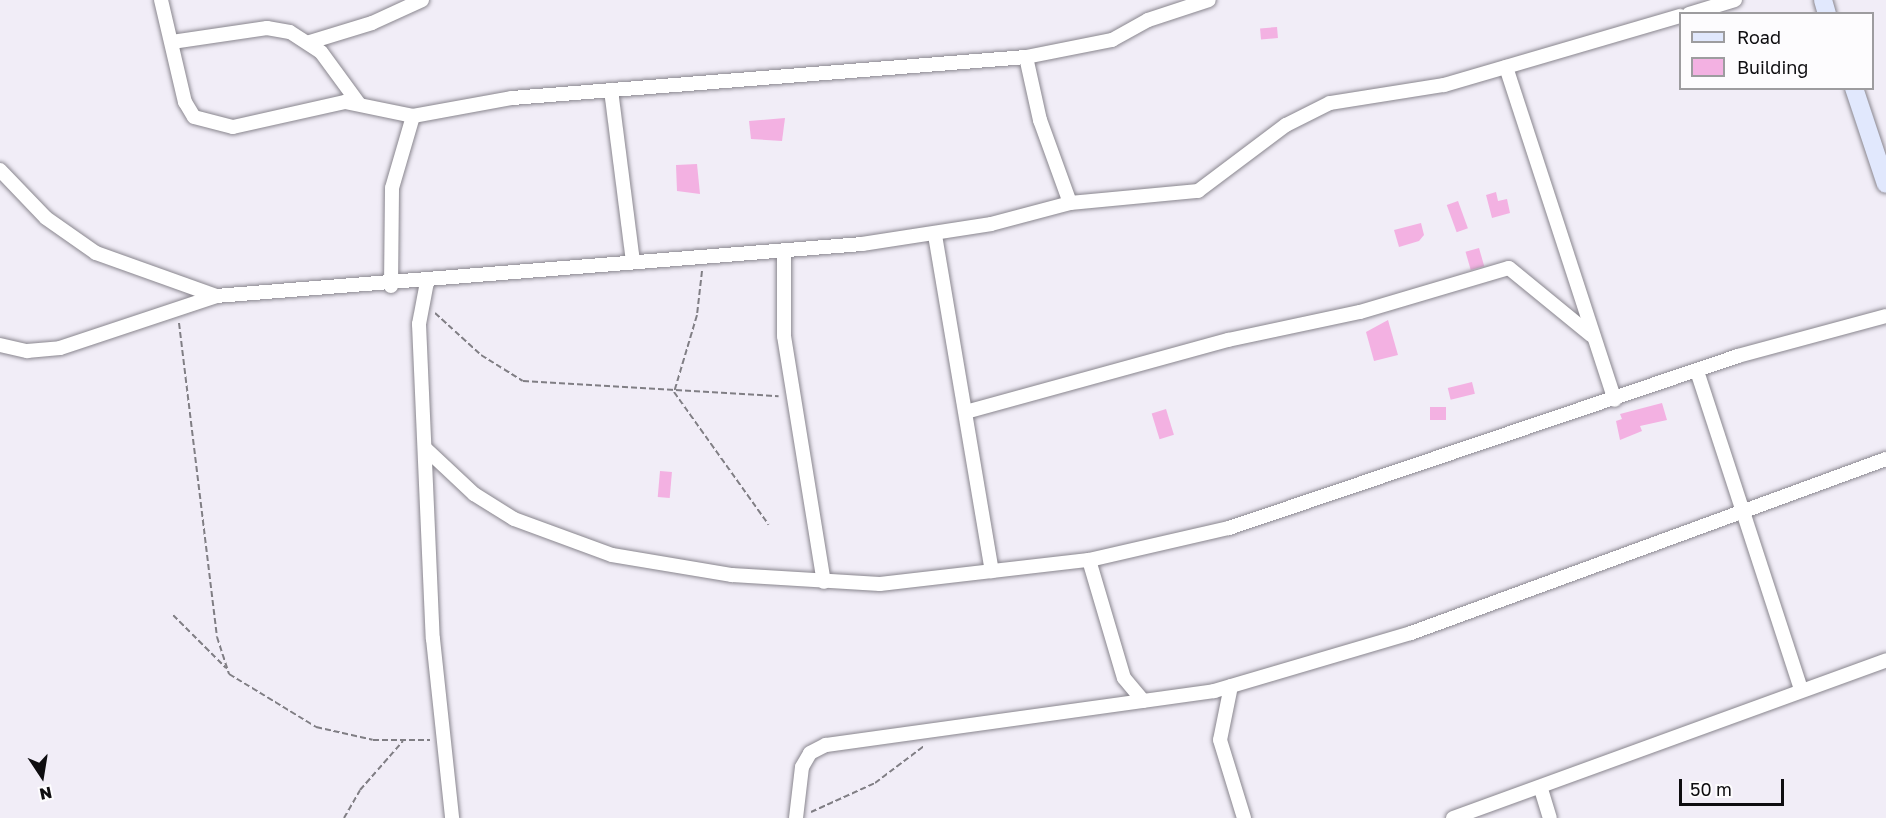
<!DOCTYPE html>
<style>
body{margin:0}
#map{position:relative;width:1886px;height:818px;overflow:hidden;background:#f1edf7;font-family:"Golos Text",sans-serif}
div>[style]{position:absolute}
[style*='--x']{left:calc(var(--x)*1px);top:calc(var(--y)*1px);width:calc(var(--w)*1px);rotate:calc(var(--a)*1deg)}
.building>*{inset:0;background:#f3b1e2;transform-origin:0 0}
.path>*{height:2px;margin-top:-1px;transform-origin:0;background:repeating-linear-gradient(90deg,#807e84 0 6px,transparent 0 9px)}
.roads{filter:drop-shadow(0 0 2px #89868e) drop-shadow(0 0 2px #89868e)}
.street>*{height:14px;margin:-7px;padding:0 7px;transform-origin:7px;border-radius:7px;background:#fff}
.secondary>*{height:18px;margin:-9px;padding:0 9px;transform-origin:9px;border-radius:9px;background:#e1e8fd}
span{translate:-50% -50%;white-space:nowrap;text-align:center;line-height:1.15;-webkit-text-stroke:4.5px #fdfcfe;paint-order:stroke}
.legend{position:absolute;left:1679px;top:12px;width:195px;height:78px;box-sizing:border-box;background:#fdfcfe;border:2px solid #9d9c9f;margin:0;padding:8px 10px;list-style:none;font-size:18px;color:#0e0d10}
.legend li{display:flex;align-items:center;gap:12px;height:30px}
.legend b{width:30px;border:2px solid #9d9c9f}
.north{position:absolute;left:12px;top:746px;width:60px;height:60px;-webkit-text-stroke:4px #fdfcfe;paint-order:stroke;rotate:168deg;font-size:16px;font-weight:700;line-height:24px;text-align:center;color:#0e0d10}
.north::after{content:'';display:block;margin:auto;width:21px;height:27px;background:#0e0d10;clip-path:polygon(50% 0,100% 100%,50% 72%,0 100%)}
.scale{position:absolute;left:1679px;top:779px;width:105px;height:27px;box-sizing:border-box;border:3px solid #0e0d10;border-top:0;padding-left:8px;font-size:18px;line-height:21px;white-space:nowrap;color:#0e0d10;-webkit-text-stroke:4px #fdfcfe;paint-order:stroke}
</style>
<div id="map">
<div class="building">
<div style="left:1277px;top:27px;width:11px;height:17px;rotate:85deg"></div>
<div style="clip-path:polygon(785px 118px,782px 141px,751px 139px,749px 121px)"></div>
<div style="clip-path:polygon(697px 164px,700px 194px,677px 191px,676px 165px)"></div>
<div style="clip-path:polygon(1496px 192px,1498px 201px,1507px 199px,1510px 213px,1492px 218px,1486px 195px)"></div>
<div style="left:1458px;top:201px;width:29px;height:12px;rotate:70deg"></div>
<div style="clip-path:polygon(1421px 223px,1424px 235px,1419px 241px,1399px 247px,1394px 230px)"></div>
<div style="left:1479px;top:248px;width:19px;height:14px;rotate:74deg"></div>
<div style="clip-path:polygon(1388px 320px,1398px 355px,1374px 361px,1366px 332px)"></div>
<div style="left:1472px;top:382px;width:12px;height:25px;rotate:76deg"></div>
<div style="clip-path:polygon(1662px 403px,1667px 420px,1640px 426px,1642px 431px,1620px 440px,1616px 421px,1622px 419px,1620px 414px)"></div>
<div style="left:1430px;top:407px;width:16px;height:13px"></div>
<div style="left:1166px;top:409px;width:27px;height:15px;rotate:73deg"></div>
<div style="left:660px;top:471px;width:12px;height:26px;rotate:5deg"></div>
</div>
<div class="path">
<div style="--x:702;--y:271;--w:44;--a:96.5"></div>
<div style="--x:697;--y:315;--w:80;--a:106.6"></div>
<div style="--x:674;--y:392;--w:163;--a:54.5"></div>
<div style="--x:435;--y:313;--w:62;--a:42.4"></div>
<div style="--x:481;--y:355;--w:49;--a:31.8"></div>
<div style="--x:523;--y:381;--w:256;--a:3.4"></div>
<div style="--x:179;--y:323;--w:316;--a:83.1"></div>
<div style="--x:217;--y:637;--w:39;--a:72"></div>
<div style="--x:229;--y:674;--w:102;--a:31.3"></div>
<div style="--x:316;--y:727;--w:58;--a:12.8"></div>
<div style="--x:373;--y:740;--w:57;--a:0"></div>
<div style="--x:173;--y:615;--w:75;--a:45"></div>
<div style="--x:811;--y:812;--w:70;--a:-24.4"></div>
<div style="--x:875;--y:783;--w:61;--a:-37.1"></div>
<div style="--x:344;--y:818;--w:32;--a:-60"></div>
<div style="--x:360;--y:790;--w:65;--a:-48.7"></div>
</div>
<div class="roads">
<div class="street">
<div style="--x:161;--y:0;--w:105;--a:76.8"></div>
<div style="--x:185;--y:102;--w:17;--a:59"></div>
<div style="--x:194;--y:117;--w:40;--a:14.4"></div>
<div style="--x:233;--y:127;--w:115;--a:-12.6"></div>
<div style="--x:345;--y:102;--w:69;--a:11.6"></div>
<div style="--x:413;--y:116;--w:101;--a:-10.3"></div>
<div style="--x:512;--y:98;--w:516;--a:-4.56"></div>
<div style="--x:1026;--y:57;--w:88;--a:-11.2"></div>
<div style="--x:1112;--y:40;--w:41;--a:-29.1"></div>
<div style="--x:1148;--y:20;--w:64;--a:-18.2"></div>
<div style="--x:1689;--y:14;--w:48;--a:-16.9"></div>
<div style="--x:172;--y:42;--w:96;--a:-8.4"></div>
<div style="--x:267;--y:28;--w:23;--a:10"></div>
<div style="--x:290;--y:32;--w:37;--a:33"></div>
<div style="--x:321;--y:52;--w:64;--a:53.8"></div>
<div style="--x:310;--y:42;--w:65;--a:-17"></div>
<div style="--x:372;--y:23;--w:55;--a:-24.7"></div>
<div style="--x:1026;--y:57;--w:65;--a:77.5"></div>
<div style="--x:1040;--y:120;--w:88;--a:70.1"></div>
<div style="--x:1506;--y:67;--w:350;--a:71.9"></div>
<div style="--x:611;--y:90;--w:173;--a:82.7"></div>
<div style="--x:0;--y:170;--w:66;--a:46.2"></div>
<div style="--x:46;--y:218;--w:61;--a:35"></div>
<div style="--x:96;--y:253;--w:127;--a:19.7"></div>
<div style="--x:935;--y:235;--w:341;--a:80.4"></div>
<div style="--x:784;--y:250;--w:86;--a:90"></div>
<div style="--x:784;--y:336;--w:249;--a:80.8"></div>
<div style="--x:427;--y:282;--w:43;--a:100.8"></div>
<div style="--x:419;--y:324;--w:315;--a:87.5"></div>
<div style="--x:433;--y:639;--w:180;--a:83.9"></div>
<div style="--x:391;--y:286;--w:98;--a:-89.4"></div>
<div style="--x:392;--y:188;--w:75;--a:-73.7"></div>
<div style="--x:0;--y:345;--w:28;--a:13"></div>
<div style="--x:27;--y:351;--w:33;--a:-5"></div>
<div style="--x:60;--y:348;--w:164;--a:-18.4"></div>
<div style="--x:216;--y:296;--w:648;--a:-4.6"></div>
<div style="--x:862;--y:244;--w:131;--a:-8.8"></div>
<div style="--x:991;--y:224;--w:82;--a:-14.9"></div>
<div style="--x:1070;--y:203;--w:129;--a:-5.4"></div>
<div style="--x:1198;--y:191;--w:110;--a:-36.9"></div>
<div style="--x:1286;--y:125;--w:49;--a:-26.6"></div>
<div style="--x:1330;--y:103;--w:115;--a:-9"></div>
<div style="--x:1444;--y:85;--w:246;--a:-16.3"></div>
<div style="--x:1697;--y:371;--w:336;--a:71.9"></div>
<div style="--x:966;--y:412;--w:272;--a:-15.4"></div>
<div style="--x:1228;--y:340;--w:135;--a:-12"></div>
<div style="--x:1360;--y:312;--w:155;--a:-16.5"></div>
<div style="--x:1509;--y:268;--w:106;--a:39.3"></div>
<div style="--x:426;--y:449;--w:66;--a:43.2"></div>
<div style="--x:474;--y:494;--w:47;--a:32"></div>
<div style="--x:514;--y:519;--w:104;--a:20.2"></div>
<div style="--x:612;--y:555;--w:122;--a:9.5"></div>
<div style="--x:732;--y:575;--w:148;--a:3.5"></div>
<div style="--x:880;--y:584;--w:210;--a:-6.6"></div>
<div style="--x:1089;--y:560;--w:144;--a:-12.9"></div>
<div style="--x:1229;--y:528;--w:537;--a:-18.67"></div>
<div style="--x:1738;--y:356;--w:153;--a:-15.1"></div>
<div style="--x:1089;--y:560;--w:123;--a:73.5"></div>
<div style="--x:1124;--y:678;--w:30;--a:50"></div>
<div style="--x:1231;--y:686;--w:55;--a:101.5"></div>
<div style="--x:1220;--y:740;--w:82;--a:72.9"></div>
<div style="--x:1541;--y:789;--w:30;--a:73"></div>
<div style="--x:796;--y:818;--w:51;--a:-83.3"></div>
<div style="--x:802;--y:767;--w:16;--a:-60"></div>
<div style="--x:810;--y:753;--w:18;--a:-27"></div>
<div style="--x:826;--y:745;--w:392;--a:-7.9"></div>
<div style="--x:1214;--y:691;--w:205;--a:-16.4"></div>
<div style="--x:1411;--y:633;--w:506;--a:-20.12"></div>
<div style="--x:1453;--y:818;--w:461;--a:-20"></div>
</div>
<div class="secondary">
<div style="--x:1823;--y:0;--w:15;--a:74"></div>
<div style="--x:1854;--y:88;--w:101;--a:71.6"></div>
</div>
</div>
<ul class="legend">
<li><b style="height:8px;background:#e1e8fd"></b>Road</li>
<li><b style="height:16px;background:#f3b1e2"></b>Building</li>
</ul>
<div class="north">N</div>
<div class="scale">50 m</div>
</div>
